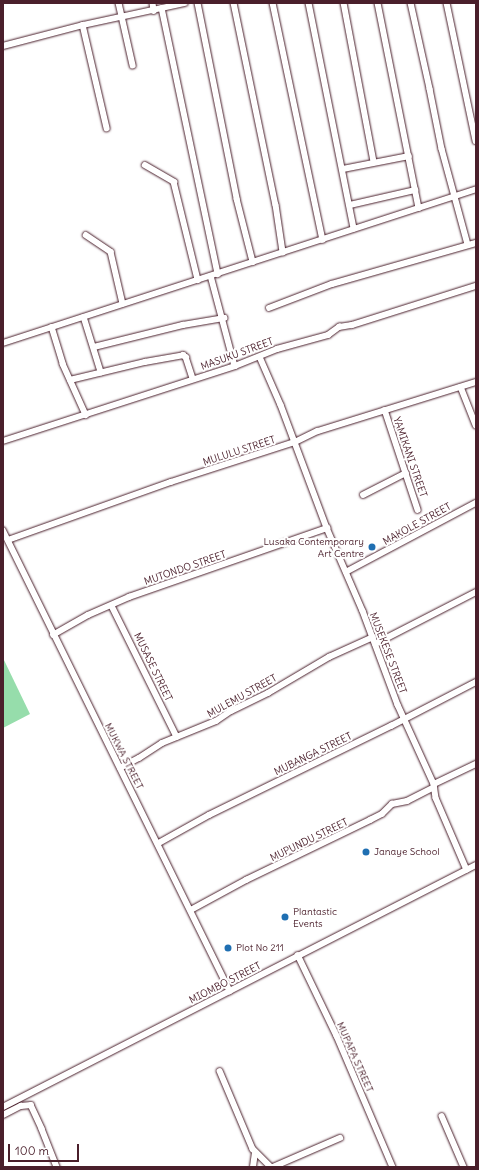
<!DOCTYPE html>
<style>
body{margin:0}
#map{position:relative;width:479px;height:1170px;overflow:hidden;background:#fff;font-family:Delius,sans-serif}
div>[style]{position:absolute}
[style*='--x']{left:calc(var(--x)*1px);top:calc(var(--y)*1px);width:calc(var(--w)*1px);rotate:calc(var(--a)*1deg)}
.green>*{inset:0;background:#96ddab}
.roads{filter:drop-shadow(0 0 1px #4a1f2b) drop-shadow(0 0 1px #4a1f2b)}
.minor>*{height:5.5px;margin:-2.75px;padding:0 2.75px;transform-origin:2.75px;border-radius:2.75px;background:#fff}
.dots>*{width:11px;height:11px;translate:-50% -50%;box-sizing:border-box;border:2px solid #fff;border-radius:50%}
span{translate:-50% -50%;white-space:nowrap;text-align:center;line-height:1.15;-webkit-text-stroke:4px #fff;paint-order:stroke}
.street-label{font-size:10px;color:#4a1f2b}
.poi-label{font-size:10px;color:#4a1f2b}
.right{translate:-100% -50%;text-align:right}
.left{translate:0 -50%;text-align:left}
.frame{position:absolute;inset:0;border:4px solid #4a1f2b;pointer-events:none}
.scale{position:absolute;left:8px;top:1144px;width:71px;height:18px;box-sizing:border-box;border:2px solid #4a1f2b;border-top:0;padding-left:5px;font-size:12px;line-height:14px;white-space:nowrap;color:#4a1f2b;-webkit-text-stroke:3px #fff;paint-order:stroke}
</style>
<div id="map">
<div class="green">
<div style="clip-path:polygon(3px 658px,30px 714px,3px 728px)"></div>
</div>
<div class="roads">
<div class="minor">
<div style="--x:119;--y:3;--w:64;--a:77.3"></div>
<div style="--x:153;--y:3;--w:8;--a:83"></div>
<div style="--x:198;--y:3;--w:200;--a:78.7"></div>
<div style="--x:237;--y:199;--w:65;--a:75.7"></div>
<div style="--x:234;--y:3;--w:206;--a:78.3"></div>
<div style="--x:276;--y:205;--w:48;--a:81.5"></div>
<div style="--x:273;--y:3;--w:242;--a:78.1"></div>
<div style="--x:309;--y:3;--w:230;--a:78.7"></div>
<div style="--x:344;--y:3;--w:162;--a:79.3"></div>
<div style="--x:378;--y:3;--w:209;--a:78.7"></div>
<div style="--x:411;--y:3;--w:88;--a:77.5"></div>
<div style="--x:430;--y:89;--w:61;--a:78.7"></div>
<div style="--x:442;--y:149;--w:99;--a:74.8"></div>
<div style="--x:447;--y:3;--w:141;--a:78.1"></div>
<div style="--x:162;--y:8;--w:272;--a:78.1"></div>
<div style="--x:83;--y:25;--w:106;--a:76.9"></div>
<div style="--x:3;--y:46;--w:83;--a:-14.7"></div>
<div style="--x:83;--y:25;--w:104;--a:-12.2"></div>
<div style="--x:145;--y:165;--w:34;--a:30"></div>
<div style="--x:174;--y:182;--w:101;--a:76.2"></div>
<div style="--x:343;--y:169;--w:67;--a:-11.1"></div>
<div style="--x:350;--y:205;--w:67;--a:-13"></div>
<div style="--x:86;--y:235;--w:30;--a:34"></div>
<div style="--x:111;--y:252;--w:53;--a:77"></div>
<div style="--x:211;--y:276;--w:93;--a:75.1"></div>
<div style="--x:269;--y:308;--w:67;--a:-20.9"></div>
<div style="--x:332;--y:284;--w:150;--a:-15.9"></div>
<div style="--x:84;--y:317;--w:58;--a:72.8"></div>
<div style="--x:52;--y:327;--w:39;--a:73"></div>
<div style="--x:63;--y:364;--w:56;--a:65.7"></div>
<div style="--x:3;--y:343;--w:497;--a:-18"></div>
<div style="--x:94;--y:347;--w:92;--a:-13.9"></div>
<div style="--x:183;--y:325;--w:42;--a:-9.7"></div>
<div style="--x:260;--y:357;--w:52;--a:66.4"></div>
<div style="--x:281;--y:405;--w:131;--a:69.5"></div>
<div style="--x:327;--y:528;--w:90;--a:66.6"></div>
<div style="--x:363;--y:611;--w:100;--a:69.6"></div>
<div style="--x:398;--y:705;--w:87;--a:65.5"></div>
<div style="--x:434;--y:784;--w:14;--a:82"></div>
<div style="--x:436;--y:798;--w:78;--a:66.7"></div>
<div style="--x:70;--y:380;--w:77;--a:-13.5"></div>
<div style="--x:145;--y:362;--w:39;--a:-10"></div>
<div style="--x:183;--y:355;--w:4;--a:34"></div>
<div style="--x:186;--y:357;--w:23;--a:72"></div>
<div style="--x:461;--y:387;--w:41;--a:68.5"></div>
<div style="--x:385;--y:410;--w:105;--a:71.7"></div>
<div style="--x:3;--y:441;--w:244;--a:-17.9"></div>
<div style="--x:235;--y:366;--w:45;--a:-22"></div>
<div style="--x:277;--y:349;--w:53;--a:-15.4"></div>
<div style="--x:328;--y:335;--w:14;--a:-36"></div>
<div style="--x:339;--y:327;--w:13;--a:-9"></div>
<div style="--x:352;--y:325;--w:130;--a:-17.5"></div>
<div style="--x:363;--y:495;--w:48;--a:-27.1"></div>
<div style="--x:3;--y:530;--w:514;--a:63.78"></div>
<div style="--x:8;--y:540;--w:173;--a:-19.6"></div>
<div style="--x:171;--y:482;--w:130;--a:-17.9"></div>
<div style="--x:295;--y:442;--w:25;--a:-26"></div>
<div style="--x:318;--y:431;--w:165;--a:-17.2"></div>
<div style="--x:346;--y:572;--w:147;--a:-28"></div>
<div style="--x:112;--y:606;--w:146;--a:63.6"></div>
<div style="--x:53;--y:635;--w:40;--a:-29.7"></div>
<div style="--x:88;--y:615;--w:45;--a:-23.7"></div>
<div style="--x:129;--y:597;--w:210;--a:-19.2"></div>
<div style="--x:375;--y:644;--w:114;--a:-27.2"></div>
<div style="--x:120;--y:768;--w:21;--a:-28"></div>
<div style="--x:139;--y:758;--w:27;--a:-33"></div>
<div style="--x:162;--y:743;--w:58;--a:-22.2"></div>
<div style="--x:216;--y:721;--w:18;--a:-34"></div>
<div style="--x:231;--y:711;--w:41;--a:-25.9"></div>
<div style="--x:268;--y:693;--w:71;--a:-30.5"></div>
<div style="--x:329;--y:657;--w:48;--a:-24.4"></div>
<div style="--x:434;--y:784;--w:47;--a:-25.5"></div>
<div style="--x:159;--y:843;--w:57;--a:-29.2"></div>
<div style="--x:209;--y:815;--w:203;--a:-26.1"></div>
<div style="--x:391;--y:726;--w:96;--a:-27.4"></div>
<div style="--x:191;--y:910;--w:63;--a:-28.6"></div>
<div style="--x:246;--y:880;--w:138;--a:-25.8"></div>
<div style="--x:370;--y:820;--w:13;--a:-27"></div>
<div style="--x:382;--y:814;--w:14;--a:-45"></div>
<div style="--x:392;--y:804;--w:15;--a:-11"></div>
<div style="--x:407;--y:801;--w:30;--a:-27"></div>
<div style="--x:298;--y:955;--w:90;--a:64.3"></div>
<div style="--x:337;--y:1036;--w:142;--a:66.9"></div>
<div style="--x:220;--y:1071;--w:85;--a:67.1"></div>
<div style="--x:253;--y:1149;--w:25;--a:45"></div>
<div style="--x:3;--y:1107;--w:531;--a:-27.1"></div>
<div style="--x:3;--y:1115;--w:20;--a:-27"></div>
<div style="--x:21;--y:1106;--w:10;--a:-6"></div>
<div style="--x:31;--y:1105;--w:26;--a:65"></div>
<div style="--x:42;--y:1129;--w:41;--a:68.5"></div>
<div style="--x:442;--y:1116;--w:56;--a:66.7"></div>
<div style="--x:253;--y:1167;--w:14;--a:-82"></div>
<div style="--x:273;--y:1167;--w:73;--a:-23.4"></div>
</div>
</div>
<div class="dots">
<div style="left:372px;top:547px;background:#1f6fb2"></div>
<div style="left:366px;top:852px;background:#1f6fb2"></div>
<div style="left:285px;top:917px;background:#1f6fb2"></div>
<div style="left:228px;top:948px;background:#1f6fb2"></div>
</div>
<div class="street-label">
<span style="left:237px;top:354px;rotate:-20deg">MASUKU STREET</span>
<span style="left:239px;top:451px;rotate:-18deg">MULULU STREET</span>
<span style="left:410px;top:457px;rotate:71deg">YAMIKANI STREET</span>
<span style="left:417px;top:524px;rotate:-29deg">MAKOLE STREET</span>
<span style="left:185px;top:568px;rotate:-19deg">MUTONDO STREET</span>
<span style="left:388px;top:653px;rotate:69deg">MUSEKESE STREET</span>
<span style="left:153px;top:667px;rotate:64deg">MUSASE STREET</span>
<span style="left:242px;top:696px;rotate:-29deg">MULEMU STREET</span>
<span style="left:313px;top:754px;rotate:-26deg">MUBANGA STREET</span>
<span style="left:124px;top:756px;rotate:63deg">MUKWA STREET</span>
<span style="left:309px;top:840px;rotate:-26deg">MUPUNDU STREET</span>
<span style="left:225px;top:983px;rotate:-27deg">MIOMBO STREET</span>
<span style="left:355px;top:1057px;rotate:66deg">MUPAPA STREET</span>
</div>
<div class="poi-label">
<span class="right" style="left:364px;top:547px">Lusaka Contemporary<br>Art Centre</span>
<span class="left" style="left:374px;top:852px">Janaye School</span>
<span class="left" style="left:293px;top:917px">Plantastic<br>Events</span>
<span class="left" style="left:236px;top:948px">Plot No 211</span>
</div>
<div class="frame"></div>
<div class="scale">100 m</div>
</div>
